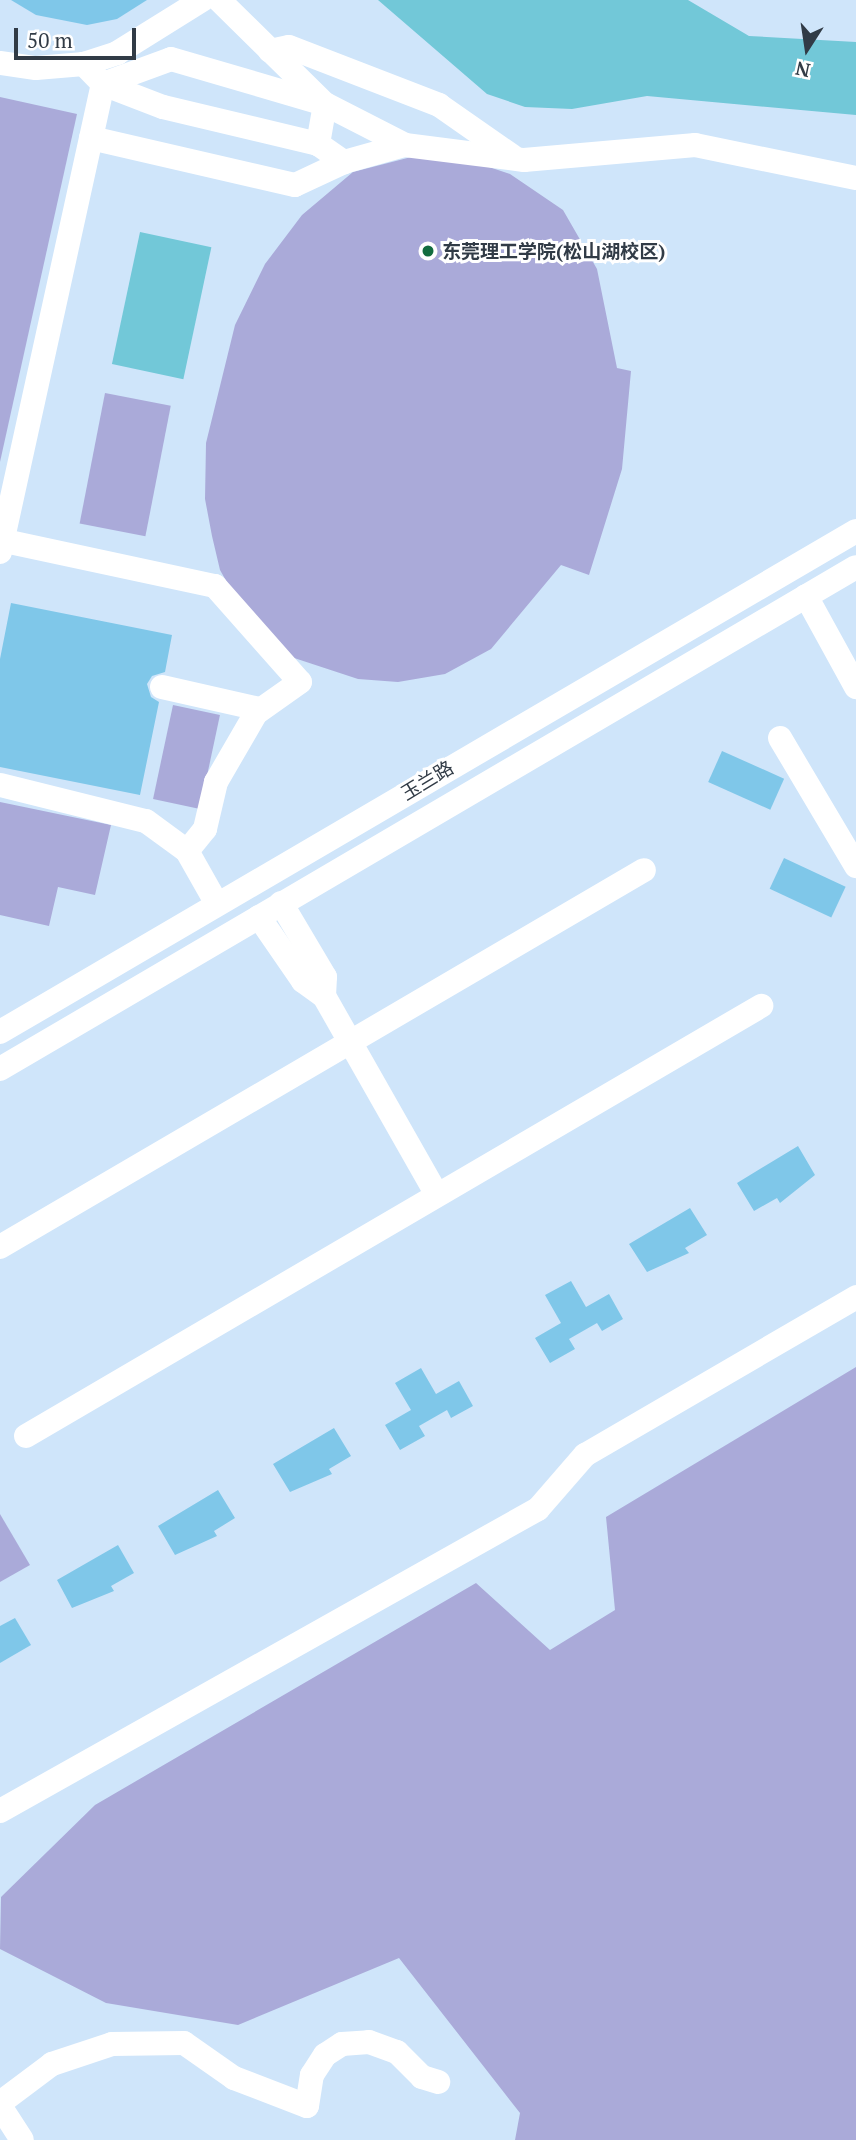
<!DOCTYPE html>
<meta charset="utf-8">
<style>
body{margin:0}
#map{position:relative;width:856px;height:2140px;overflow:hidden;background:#cfe5fa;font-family:"PT Serif","Noto Sans SC",serif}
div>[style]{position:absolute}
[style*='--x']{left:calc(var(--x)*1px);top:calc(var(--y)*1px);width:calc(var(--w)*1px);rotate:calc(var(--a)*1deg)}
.green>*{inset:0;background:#aaaad9;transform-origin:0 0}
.water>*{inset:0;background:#72c8d8;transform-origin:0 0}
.building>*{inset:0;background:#7fc7e9;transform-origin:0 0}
.minor>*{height:24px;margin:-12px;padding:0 12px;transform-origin:12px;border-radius:12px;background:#fff}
.dots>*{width:19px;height:19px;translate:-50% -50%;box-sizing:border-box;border:4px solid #fff;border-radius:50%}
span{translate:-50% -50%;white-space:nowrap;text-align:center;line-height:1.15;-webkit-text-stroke:6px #fff;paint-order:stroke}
.poi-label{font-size:19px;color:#313b46;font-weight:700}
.left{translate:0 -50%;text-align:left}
.street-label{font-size:19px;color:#313b46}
.north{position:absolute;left:772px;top:14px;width:70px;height:70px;-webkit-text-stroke:5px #fff;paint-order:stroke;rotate:192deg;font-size:19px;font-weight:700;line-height:28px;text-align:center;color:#313b46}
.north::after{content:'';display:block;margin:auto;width:24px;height:32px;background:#313b46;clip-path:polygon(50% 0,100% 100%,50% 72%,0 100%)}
.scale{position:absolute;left:14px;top:28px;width:122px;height:32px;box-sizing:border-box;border:4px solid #313b46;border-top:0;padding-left:9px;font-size:21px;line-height:24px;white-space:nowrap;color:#313b46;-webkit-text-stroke:5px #fff;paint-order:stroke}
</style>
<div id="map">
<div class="green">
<div style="clip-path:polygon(0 97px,77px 114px,0 462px)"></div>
<div style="clip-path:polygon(419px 155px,465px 159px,510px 174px,563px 210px,597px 269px,617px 368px,631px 371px,622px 469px,589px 575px,561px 565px,491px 649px,445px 674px,398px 682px,358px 679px,282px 654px,250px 623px,220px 570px,212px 536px,205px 499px,206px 443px,235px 325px,265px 264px,302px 215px,353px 172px)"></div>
<div style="left:105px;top:393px;width:67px;height:133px;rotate:11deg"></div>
<div style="left:173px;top:705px;width:48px;height:96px;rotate:12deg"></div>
<div style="clip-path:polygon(0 802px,111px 825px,95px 895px,58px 887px,49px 926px,0 915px)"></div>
<div style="clip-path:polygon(856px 1367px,856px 2140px,515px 2140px,520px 2113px,399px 1958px,238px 2025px,106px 2003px,0 1949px,1px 1897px,95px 1805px,476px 1583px,550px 1650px,615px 1610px,606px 1517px)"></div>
<div style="clip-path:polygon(0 1514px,30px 1565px,0 1582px)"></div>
</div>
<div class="water">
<div style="clip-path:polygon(378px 0,688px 0,749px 36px,856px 42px,856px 115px,647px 96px,572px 109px,525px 107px,487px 94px)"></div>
<div style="left:140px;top:232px;width:73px;height:135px;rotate:12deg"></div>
</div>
<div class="building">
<div style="clip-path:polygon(11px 0,147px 0,117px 19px,87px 25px,36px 15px)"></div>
<div style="clip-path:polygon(11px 603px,172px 635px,165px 672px,152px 676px,147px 684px,151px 697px,159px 702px,140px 795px,0 767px,0 659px)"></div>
<div style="left:722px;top:751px;width:68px;height:34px;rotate:24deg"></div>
<div style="left:784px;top:858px;width:68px;height:34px;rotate:25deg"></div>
<div style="clip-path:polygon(798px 1146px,815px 1175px,780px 1203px,777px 1198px,754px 1211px,737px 1183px)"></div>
<div style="clip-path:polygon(690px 1208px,707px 1235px,685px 1248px,689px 1253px,647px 1272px,629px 1244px)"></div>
<div style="clip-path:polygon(571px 1281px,586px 1307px,609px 1294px,623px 1319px,602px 1331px,597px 1323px,569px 1339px,575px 1349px,550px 1363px,535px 1338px,561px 1323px,545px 1295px)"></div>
<div style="clip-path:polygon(421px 1368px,436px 1394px,459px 1381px,473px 1406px,451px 1418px,447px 1410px,419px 1426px,425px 1436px,400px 1450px,385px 1425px,411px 1410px,395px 1383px)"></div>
<div style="clip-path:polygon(334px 1428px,351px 1456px,329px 1469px,332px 1474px,290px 1492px,273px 1464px)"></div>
<div style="clip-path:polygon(218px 1490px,235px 1518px,214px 1531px,217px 1536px,175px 1555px,158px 1526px)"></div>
<div style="clip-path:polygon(118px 1545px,134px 1573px,111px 1586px,114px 1591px,72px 1608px,57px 1580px)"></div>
<div style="clip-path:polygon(15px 1618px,31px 1645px,0 1663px,0 1626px)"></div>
</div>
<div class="minor">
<div style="--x:219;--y:0;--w:148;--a:44.5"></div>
<div style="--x:325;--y:104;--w:41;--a:99.9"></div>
<div style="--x:270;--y:51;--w:19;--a:-12"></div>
<div style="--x:289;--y:47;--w:161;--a:21.1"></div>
<div style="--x:439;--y:105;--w:89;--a:34.9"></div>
<div style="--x:0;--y:63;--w:36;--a:8"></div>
<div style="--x:36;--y:68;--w:48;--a:-4.8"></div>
<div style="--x:84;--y:64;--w:35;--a:-18"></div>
<div style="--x:117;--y:53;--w:100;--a:-31.9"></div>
<div style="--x:103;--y:84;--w:64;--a:21"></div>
<div style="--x:163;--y:107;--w:159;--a:13.4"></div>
<div style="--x:318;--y:144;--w:32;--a:35"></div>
<div style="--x:344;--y:162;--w:63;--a:-15.6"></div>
<div style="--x:405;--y:145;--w:120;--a:7.2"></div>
<div style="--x:524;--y:160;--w:172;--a:-5"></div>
<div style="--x:695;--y:145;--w:164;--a:11.6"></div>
<div style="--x:103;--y:84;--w:72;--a:-20.2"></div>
<div style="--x:171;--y:59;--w:160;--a:16.3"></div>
<div style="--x:325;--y:104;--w:90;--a:27.1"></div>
<div style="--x:91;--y:138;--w:209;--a:13"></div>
<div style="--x:295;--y:185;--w:54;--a:-25.1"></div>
<div style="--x:0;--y:540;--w:220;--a:12.1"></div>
<div style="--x:215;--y:586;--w:128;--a:48.5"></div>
<div style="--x:300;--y:682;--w:54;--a:144.8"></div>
<div style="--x:256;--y:713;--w:80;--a:120.1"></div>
<div style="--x:216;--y:782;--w:48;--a:103.2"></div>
<div style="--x:205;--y:829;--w:28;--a:129"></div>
<div style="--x:187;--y:851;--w:61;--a:60.5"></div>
<div style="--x:0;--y:552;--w:479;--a:-77.6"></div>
<div style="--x:103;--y:84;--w:28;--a:-134"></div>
<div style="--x:806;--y:596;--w:104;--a:61.2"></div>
<div style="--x:162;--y:687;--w:100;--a:12.7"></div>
<div style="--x:780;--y:738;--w:149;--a:59.3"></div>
<div style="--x:0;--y:785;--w:150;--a:13.9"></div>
<div style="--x:146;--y:821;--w:51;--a:36.2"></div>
<div style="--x:281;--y:903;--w:86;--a:59.3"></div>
<div style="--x:325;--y:977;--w:19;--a:93"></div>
<div style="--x:259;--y:917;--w:78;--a:55.5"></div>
<div style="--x:303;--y:981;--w:26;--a:36"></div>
<div style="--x:324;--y:996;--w:227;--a:60.4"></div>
<div style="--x:0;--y:1032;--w:992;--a:-30.34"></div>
<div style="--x:0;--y:1069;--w:992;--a:-30.39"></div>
<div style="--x:0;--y:1247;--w:746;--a:-30.34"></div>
<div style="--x:26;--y:1436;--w:852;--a:-30.33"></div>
<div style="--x:0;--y:1811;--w:617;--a:-29.31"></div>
<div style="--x:538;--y:1509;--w:72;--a:-49"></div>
<div style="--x:585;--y:1455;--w:314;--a:-30.2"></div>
<div style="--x:0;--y:2103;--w:65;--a:-36.9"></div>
<div style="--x:52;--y:2064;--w:63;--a:-18.4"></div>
<div style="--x:112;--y:2044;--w:72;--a:-0.8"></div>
<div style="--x:184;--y:2043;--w:61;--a:35"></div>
<div style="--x:234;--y:2078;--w:78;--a:21"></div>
<div style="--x:307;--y:2106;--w:31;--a:-81"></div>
<div style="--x:312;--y:2075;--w:24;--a:-57"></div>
<div style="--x:325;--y:2055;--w:20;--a:-33"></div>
<div style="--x:342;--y:2044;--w:27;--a:-4"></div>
<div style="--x:369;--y:2042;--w:30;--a:20"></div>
<div style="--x:397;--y:2052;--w:35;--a:45"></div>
<div style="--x:422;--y:2077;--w:17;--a:17"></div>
<div style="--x:0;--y:2106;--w:40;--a:57.1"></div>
</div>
<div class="dots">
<div style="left:428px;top:251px;background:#126c3f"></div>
</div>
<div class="poi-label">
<span class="left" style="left:442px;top:251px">东莞理工学院(松山湖校区)</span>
</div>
<div class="street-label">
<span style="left:427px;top:780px;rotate:-31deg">玉兰路</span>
</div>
<div class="north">N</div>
<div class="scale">50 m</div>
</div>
